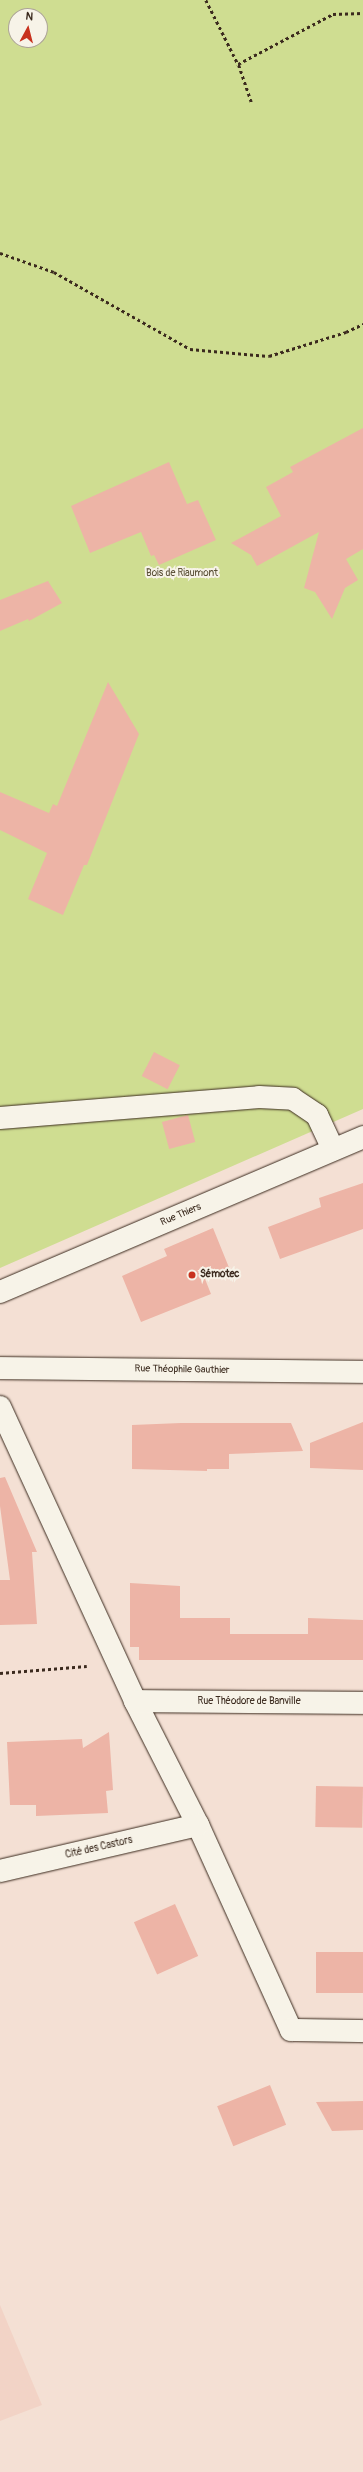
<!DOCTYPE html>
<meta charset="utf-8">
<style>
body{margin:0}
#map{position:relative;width:363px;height:2472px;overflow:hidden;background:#f4e0d4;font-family:Pangolin,sans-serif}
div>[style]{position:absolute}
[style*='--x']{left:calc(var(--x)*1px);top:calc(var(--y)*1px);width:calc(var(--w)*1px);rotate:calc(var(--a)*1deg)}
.built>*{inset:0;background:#f2d3c6}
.green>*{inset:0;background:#cfdd91}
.building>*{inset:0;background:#edb4a6;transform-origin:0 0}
.path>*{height:2.5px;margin-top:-1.25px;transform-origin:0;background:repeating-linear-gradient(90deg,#3b2a1e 0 3px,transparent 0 6px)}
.roads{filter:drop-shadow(0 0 1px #3b2a1e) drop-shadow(0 0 1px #3b2a1e)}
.minor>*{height:22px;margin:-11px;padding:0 11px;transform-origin:11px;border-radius:11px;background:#f7f3e8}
.dots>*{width:11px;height:11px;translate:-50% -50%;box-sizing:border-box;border:2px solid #f7f3e8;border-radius:50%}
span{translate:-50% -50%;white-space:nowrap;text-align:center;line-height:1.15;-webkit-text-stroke:4px #f7f3e8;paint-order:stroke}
.park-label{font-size:10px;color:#594e35}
.street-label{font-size:10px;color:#3b2a1e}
.poi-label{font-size:10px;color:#3b2a1e;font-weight:700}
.left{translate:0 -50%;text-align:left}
.north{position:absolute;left:8px;top:8px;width:40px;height:40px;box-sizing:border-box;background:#f7f3e8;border:1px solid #aca397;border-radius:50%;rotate:7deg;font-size:11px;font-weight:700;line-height:16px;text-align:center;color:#3b2a1e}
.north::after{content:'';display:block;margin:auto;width:14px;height:18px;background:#c8321e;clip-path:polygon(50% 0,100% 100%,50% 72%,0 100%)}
</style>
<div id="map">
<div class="built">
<div style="clip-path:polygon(0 2305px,42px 2405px,0 2421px)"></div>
</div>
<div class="green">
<div style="clip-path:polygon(evenodd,0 0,363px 0,363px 1109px,0 1268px,0 0,16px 16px,40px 16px,40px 40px,16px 40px,16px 16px)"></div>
</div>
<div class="building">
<div style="clip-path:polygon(363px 428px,363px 549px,346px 559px,358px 580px,345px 588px,332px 619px,315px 592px,304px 588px,319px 532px,257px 566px,251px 555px,231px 543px,281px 516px,266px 487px,293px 472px,290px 467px)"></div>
<div style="clip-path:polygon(169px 462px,187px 504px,198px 500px,216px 540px,159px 565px,154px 555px,151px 556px,141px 532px,90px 553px,71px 506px)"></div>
<div style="clip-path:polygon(48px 581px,62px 603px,29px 621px,28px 619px,0 631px,0 600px)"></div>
<div style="clip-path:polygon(108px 682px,139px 734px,87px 865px,84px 865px,63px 915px,28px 899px,47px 853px,0 830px,0 792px,49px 813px,53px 804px,57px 806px)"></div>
<div style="left:154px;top:1052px;width:29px;height:27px;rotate:27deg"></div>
<div style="left:188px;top:1115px;width:28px;height:27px;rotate:75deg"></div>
<div style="clip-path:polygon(363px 1183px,363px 1229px,280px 1259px,268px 1227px,321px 1207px,319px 1198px)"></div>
<div style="clip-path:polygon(213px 1228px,230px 1270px,205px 1279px,211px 1294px,141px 1322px,122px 1276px,167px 1256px,164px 1249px)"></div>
<div style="clip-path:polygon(363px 1422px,363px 1470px,310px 1468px,310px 1443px)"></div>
<div style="clip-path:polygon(181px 1423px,291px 1423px,303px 1451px,229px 1454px,229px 1469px,207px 1469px,207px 1471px,132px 1469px,132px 1425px)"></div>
<div style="clip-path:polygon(5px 1477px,37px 1552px,32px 1552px,37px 1624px,0 1625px,0 1580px,10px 1580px,0 1506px,0 1478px)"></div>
<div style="clip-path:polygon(130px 1583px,180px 1586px,180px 1618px,230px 1618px,230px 1634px,308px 1634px,308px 1618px,363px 1620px,363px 1660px,139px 1660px,139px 1647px,130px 1647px)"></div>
<div style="clip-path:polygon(109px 1732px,113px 1790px,106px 1791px,108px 1813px,36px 1816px,36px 1805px,10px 1805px,7px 1742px,82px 1739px,83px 1748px)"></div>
<div style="left:316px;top:1786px;width:47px;height:41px;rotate:1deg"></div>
<div style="left:175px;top:1904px;width:57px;height:45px;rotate:66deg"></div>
<div style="left:316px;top:1952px;width:47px;height:41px"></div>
<div style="left:270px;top:2085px;width:43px;height:57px;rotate:68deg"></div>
<div style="clip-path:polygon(363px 2101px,363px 2130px,332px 2131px,316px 2102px)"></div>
</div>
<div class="path">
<div style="--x:206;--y:0;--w:72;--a:63.4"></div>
<div style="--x:251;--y:102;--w:40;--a:-108.9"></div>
<div style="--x:238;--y:64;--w:107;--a:-27.8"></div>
<div style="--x:333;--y:14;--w:30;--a:-2"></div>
<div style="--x:0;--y:253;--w:57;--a:19.4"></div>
<div style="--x:54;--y:272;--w:156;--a:29.5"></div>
<div style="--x:190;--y:349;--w:79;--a:5.1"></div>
<div style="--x:269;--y:356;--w:81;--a:-17.3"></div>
<div style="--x:346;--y:332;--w:19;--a:-25"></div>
<div style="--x:0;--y:1673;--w:87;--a:-4.6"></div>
</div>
<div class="roads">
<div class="minor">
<div style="--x:0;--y:1118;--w:260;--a:-4.6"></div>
<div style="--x:259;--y:1097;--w:34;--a:3"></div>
<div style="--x:293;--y:1099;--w:29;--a:34"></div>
<div style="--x:317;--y:1115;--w:38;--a:65"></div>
<div style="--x:0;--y:1292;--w:395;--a:-23.1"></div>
<div style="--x:0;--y:1368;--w:363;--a:0.6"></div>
<div style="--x:0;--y:1407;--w:324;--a:65.3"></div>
<div style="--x:135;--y:1701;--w:139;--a:63.1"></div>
<div style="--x:198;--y:1825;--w:225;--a:65.6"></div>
<div style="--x:291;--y:2030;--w:72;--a:0.8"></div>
<div style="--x:135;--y:1701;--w:228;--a:0.5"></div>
<div style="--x:0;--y:1871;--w:203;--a:-13.1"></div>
</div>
</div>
<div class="dots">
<div style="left:192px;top:1275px;background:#c8321e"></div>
</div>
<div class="park-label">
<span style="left:182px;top:574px">Bois de Riaumont</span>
</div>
<div class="street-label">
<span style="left:181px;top:1215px;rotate:-23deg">Rue Thiers</span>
<span style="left:182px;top:1370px;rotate:1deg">Rue Théophile Gauthier</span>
<span style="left:249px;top:1702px">Rue Théodore de Banville</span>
<span style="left:99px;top:1848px;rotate:-13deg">Cité des Castors</span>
</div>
<div class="poi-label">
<span class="left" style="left:200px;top:1275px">Sémotec</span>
</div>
<div class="north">N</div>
</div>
